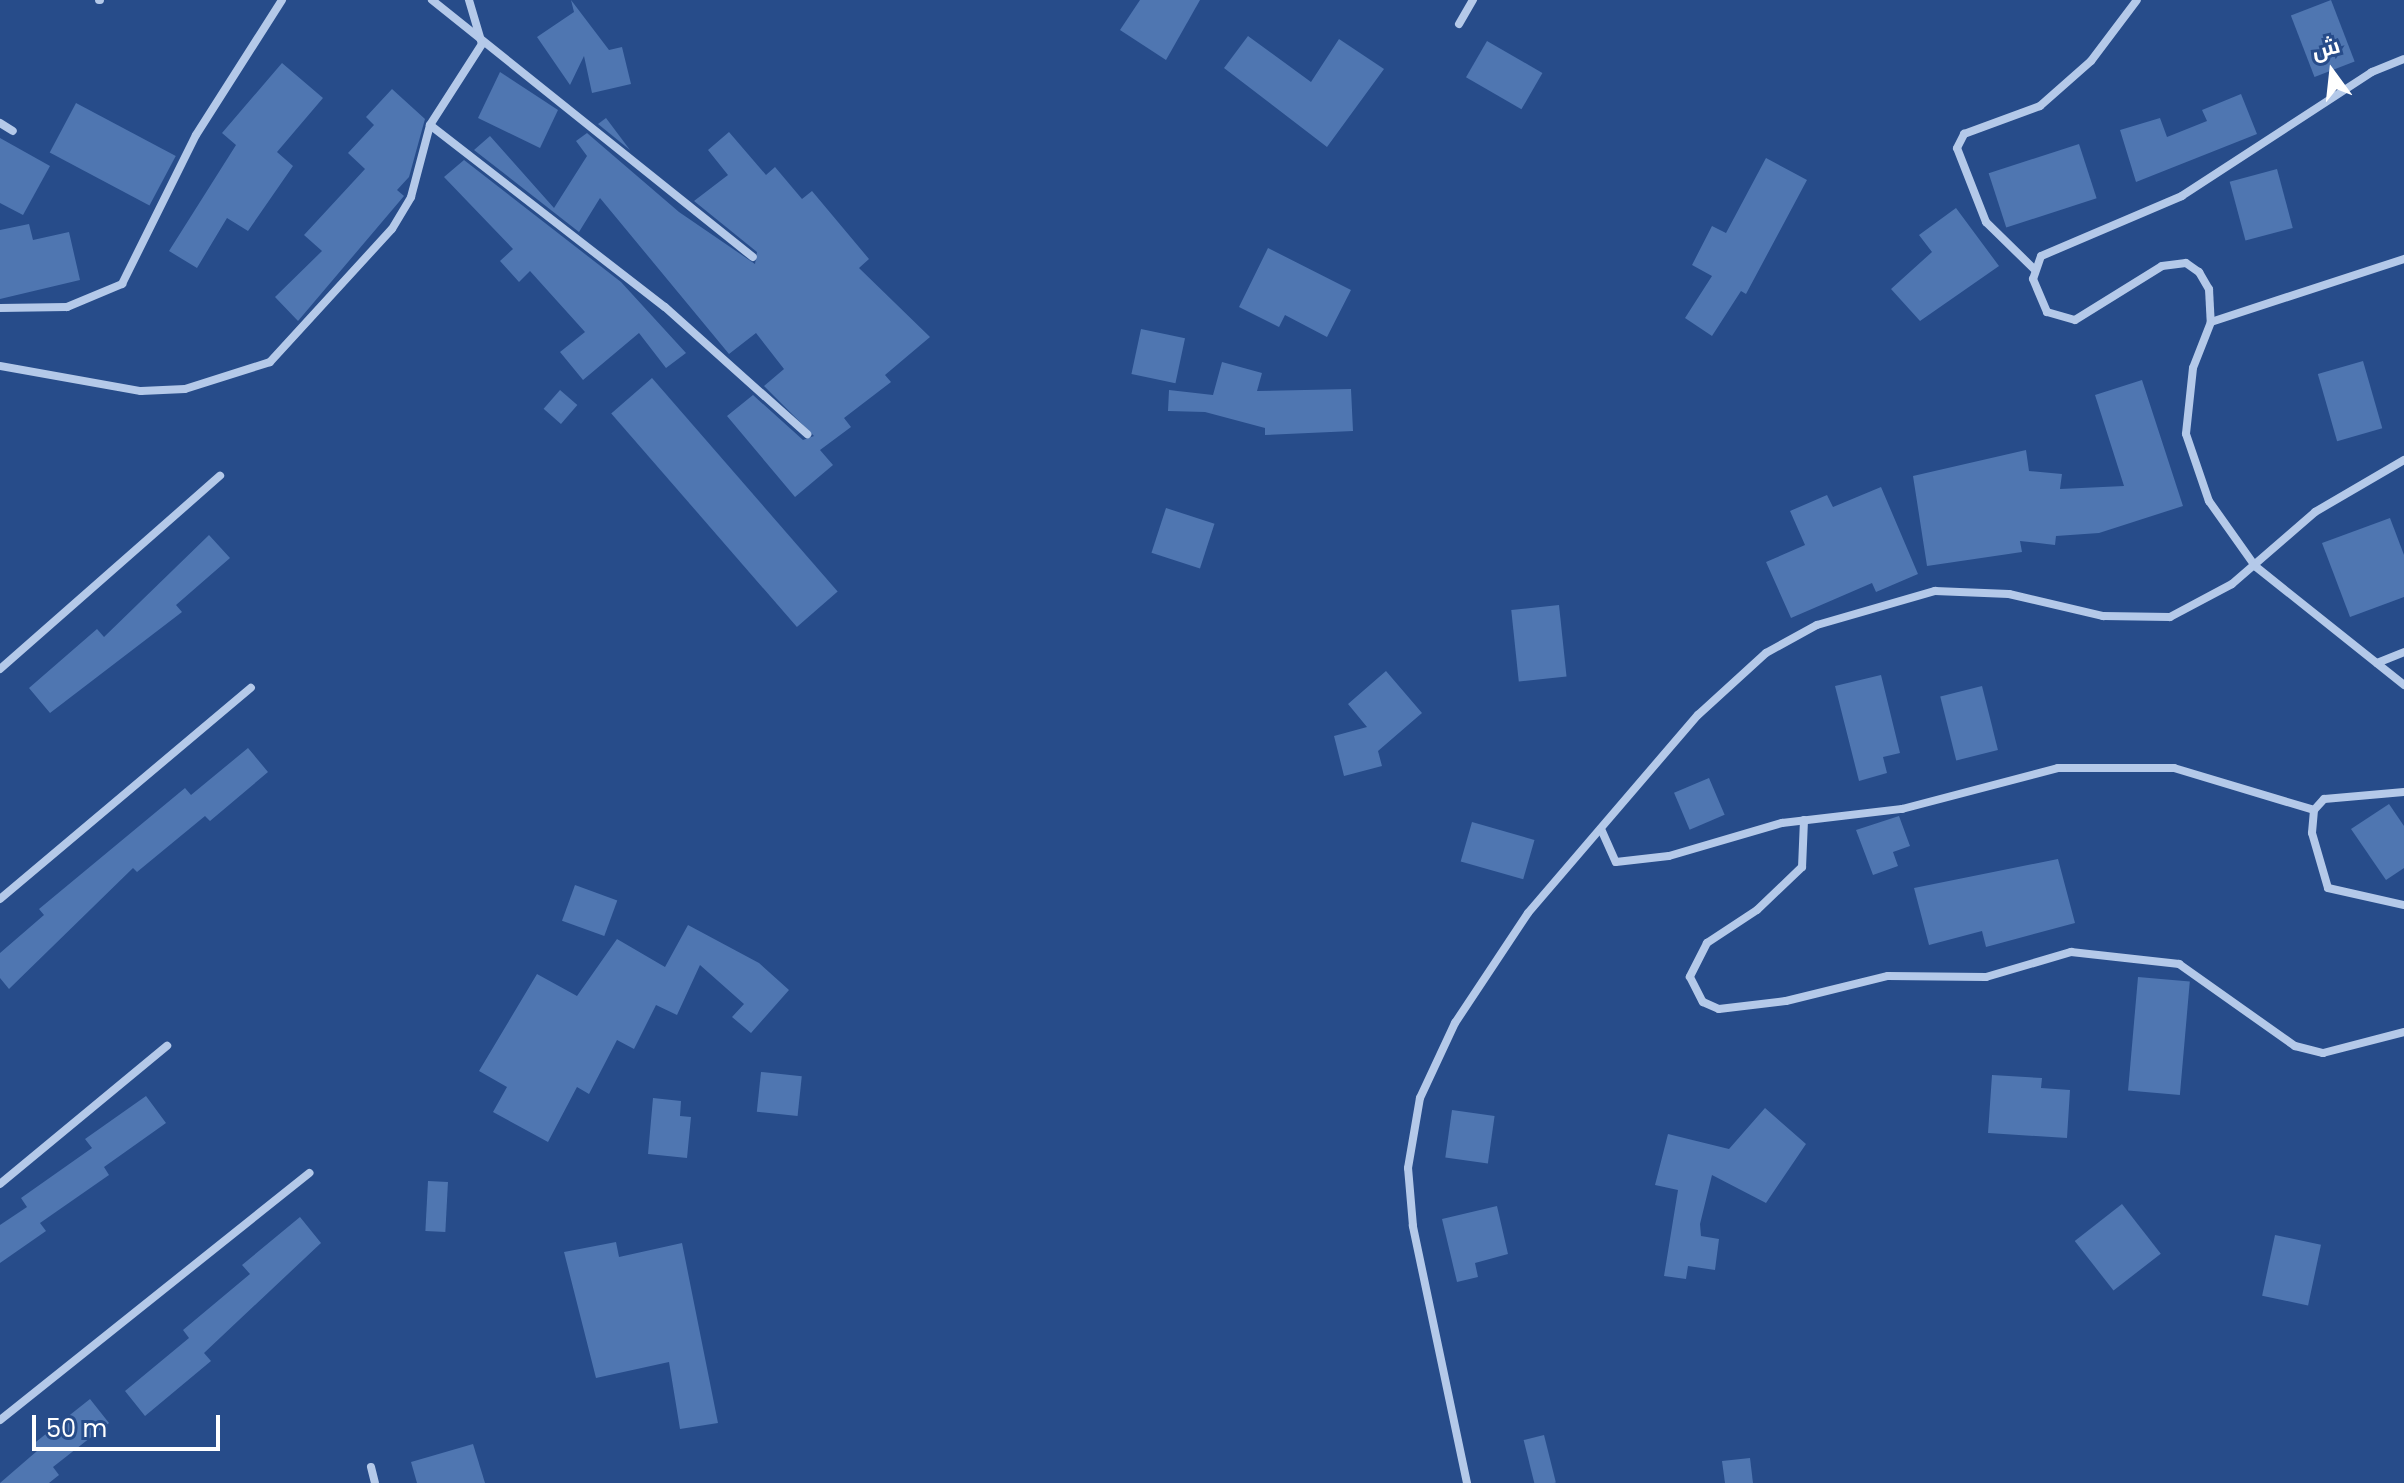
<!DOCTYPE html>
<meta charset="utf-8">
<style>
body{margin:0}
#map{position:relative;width:2404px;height:1483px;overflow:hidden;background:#274c8a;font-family:Poppins,Cairo,sans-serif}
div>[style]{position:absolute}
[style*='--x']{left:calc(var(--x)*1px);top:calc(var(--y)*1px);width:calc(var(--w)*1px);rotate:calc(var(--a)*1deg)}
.building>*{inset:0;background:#4f76b1;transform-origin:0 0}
.street>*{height:8px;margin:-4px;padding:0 4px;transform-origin:4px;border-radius:4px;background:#b4c9e9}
span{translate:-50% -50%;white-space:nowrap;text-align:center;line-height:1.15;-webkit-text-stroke:6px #274c8a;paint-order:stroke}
.north{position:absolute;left:2292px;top:32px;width:80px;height:80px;-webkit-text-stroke:6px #274c8a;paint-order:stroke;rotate:345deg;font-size:22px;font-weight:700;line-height:32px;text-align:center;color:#fff}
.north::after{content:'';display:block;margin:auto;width:28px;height:36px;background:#fff;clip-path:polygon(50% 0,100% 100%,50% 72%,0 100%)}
.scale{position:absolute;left:32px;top:1415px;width:188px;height:36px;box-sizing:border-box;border:4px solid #fff;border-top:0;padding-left:10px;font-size:24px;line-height:28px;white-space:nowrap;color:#fff;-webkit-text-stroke:6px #274c8a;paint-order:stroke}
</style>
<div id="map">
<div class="building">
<div style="clip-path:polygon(571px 0,609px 50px,622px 47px,631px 84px,592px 93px,584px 56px,570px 85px,537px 37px,574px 12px)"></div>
<div style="clip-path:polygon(1140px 0,1200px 0,1166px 60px,1120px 30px)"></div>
<div style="left:2331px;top:0;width:66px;height:43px;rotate:69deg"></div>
<div style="clip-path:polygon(1248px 36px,1311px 82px,1339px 39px,1384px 69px,1327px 147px,1224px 68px)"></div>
<div style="left:1487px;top:41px;width:64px;height:42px;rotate:30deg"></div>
<div style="clip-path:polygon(282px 63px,323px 98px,277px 152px,293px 166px,248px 231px,227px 218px,197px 268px,169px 251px,236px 145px,222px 133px)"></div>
<div style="clip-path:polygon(500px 72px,558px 110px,540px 148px,478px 118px)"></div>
<div style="clip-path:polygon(392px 89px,425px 119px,409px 177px,397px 190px,404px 196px,298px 321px,275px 297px,322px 251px,304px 235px,365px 169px,348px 153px,374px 125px,366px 117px)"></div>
<div style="clip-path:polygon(2241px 94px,2257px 134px,2136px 182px,2120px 130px,2160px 118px,2167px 137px,2207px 121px,2202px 110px)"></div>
<div style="left:76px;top:103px;width:113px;height:56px;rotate:28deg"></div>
<div style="clip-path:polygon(606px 118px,630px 150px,598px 124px)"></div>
<div style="clip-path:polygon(729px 132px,766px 175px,775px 167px,802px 199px,812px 191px,869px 259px,859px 268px,930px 337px,885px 375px,891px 382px,844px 418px,851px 427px,820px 450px,833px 465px,795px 497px,727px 416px,753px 395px,803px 440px,814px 436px,764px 386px,784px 369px,756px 333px,729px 354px,600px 198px,579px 232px,474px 150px,490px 136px,554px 208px,587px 156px,576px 141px,587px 133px,679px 212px,755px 264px,757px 252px,694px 201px,728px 175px,708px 150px)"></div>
<div style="clip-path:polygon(0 138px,50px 166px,23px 215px,0 203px)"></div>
<div style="left:2079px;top:144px;width:57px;height:95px;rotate:72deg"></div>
<div style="clip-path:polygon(1766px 158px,1807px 180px,1746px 294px,1741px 291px,1712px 336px,1685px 318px,1712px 276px,1692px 265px,1712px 226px,1726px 233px)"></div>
<div style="clip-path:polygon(464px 160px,621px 282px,686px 353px,666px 368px,639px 333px,583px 380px,560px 352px,585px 332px,530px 271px,519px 282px,500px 261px,513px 249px,444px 177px)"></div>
<div style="left:2277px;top:169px;width:61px;height:49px;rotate:75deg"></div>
<div style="clip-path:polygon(1956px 208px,1999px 266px,1920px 321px,1891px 289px,1932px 252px,1919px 235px)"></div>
<div style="clip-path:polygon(29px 224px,33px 240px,69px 232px,80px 280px,0 299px,0 230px)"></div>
<div style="clip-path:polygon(1268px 248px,1351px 290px,1327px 337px,1285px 315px,1279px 327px,1239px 307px)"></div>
<div style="left:1141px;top:329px;width:45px;height:46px;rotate:12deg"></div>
<div style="left:2363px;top:361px;width:70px;height:47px;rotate:74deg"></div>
<div style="clip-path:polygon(1222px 362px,1262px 373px,1257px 391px,1351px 389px,1353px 431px,1265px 435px,1265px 428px,1205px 412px,1168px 411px,1169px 390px,1213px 395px)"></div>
<div style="left:652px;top:378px;width:283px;height:54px;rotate:49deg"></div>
<div style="clip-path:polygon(2142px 380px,2183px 506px,2099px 533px,2056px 536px,2055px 545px,2020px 541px,2022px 552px,1927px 566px,1913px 476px,2026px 450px,2029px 471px,2062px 474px,2060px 489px,2124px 486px,2095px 395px)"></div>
<div style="left:560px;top:390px;width:23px;height:25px;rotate:41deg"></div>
<div style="clip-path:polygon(1881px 487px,1918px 574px,1876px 592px,1872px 583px,1791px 618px,1766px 562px,1805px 545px,1790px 511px,1827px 495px,1833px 507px)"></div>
<div style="left:1166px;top:508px;width:51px;height:47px;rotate:18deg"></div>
<div style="clip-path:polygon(2390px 518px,2404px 555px,2404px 597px,2350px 617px,2322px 543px)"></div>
<div style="clip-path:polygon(209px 535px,230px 558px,176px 605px,182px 612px,50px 713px,29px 688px,97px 629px,104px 637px)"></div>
<div style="left:1559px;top:605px;width:72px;height:48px;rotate:84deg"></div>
<div style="clip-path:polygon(1386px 671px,1422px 713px,1378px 751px,1382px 766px,1344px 776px,1334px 736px,1367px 727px,1348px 704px)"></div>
<div style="clip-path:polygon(1881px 675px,1900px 753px,1883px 757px,1887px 773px,1859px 781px,1835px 686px)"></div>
<div style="left:1982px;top:686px;width:66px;height:43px;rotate:76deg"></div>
<div style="clip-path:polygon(248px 748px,268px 772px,210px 821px,205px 816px,137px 872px,133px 868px,9px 989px,0 978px,0 953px,44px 915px,39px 909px,185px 788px,191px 795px)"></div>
<div style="left:1709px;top:778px;width:40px;height:38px;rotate:67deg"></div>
<div style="clip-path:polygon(2389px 804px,2404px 826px,2404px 868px,2386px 880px,2351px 829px)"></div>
<div style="clip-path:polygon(1899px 816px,1910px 846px,1893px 852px,1898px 866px,1873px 875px,1856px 830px)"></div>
<div style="left:1472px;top:822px;width:65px;height:41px;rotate:16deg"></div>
<div style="clip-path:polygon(2058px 859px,2075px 923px,1986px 947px,1982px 931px,1929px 945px,1914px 888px)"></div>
<div style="left:575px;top:885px;width:45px;height:38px;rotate:20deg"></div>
<div style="clip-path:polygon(688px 925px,759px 963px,789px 990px,751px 1033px,732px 1017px,744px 1004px,700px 965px,677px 1015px,656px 1005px,634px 1049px,617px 1040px,589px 1094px,577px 1087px,548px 1142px,493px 1112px,507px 1087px,479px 1071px,537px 974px,577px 996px,617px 939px,665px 967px)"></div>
<div style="left:2138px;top:977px;width:52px;height:114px;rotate:5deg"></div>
<div style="left:761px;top:1072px;width:41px;height:40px;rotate:6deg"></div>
<div style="clip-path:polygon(1992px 1075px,2042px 1078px,2041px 1088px,2070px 1090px,2067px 1138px,1988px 1133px)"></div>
<div style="clip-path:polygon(146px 1096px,166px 1123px,104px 1167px,109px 1175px,40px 1223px,46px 1231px,0 1263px,0 1225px,27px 1207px,21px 1198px,92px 1148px,85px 1139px)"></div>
<div style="clip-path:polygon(653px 1098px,681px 1101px,680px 1116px,691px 1117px,687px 1158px,648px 1154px)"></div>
<div style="clip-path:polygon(1765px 1108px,1806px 1144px,1766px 1203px,1712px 1175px,1700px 1224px,1701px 1236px,1719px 1239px,1715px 1270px,1688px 1266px,1686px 1279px,1664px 1276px,1678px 1190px,1655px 1185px,1668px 1134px,1729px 1149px)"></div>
<div style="left:1452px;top:1110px;width:43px;height:48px;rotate:8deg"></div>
<div style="left:428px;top:1181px;width:20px;height:50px;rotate:3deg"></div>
<div style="left:2122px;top:1204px;width:63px;height:60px;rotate:52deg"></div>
<div style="clip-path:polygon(1497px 1206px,1508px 1254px,1475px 1263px,1478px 1277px,1457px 1282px,1442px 1219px)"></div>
<div style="clip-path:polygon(300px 1217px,321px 1243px,204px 1353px,211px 1361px,145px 1416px,125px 1391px,189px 1338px,183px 1330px,250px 1274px,242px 1265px)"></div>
<div style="left:2275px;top:1235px;width:47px;height:62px;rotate:12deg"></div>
<div style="clip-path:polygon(616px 1242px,619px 1257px,682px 1243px,718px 1423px,680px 1429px,669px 1362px,596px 1378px,564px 1252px)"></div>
<div style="clip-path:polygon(90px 1399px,109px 1423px,53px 1467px,59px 1475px,49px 1483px,0 1483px,37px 1451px,32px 1445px)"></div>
<div style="left:1544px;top:1435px;width:49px;height:21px;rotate:76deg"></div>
<div style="clip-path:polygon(473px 1444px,485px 1483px,417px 1483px,411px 1462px)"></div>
<div style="clip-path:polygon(1750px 1458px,1753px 1483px,1725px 1483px,1722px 1461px)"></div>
</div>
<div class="street">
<div style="--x:99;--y:0;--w:1;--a:0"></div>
<div style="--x:432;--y:0;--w:411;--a:38.7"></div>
<div style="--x:1459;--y:24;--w:28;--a:-60"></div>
<div style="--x:2404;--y:59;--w:35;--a:158"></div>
<div style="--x:2372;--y:72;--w:227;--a:146.9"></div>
<div style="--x:2182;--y:196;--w:153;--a:156.9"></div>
<div style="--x:2041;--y:256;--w:24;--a:109"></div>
<div style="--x:2033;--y:279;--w:36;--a:67"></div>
<div style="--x:2047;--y:312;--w:29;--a:16"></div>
<div style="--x:2075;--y:320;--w:102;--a:-31.8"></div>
<div style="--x:2162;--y:266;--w:24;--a:-7"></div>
<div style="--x:2186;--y:263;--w:16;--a:35"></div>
<div style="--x:2199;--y:272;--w:20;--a:60"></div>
<div style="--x:2209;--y:289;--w:33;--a:87"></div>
<div style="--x:2211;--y:322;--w:49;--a:111.4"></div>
<div style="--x:2193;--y:368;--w:66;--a:96.1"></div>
<div style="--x:2186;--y:434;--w:71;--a:71.1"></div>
<div style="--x:2209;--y:501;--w:80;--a:54.7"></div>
<div style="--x:2255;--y:566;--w:191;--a:38.6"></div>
<div style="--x:0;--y:123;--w:15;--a:32"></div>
<div style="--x:430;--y:125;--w:297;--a:37.8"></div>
<div style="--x:665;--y:307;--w:191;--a:41.8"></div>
<div style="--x:2034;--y:269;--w:67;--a:-135.6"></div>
<div style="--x:1986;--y:222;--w:79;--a:-111.4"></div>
<div style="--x:1957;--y:148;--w:16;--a:-63"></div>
<div style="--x:1964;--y:134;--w:81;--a:-20.2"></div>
<div style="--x:2040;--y:106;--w:68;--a:-41.4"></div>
<div style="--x:2091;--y:61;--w:76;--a:-53"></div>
<div style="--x:0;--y:308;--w:67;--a:-0.9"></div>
<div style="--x:67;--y:307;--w:60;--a:-22.7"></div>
<div style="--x:122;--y:284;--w:166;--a:-63.6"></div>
<div style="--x:196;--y:135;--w:160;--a:-57.5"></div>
<div style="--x:2211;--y:322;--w:203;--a:-18.1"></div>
<div style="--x:0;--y:366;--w:143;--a:10.1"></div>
<div style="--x:141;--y:391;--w:44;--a:-2.6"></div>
<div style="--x:185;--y:389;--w:89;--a:-17.6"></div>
<div style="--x:270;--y:362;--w:180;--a:-47.5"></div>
<div style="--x:392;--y:229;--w:37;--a:-59"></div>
<div style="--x:411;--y:197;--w:74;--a:-75.2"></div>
<div style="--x:430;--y:125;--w:96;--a:-57.3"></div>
<div style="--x:482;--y:44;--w:46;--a:-106.5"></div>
<div style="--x:2377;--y:663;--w:29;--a:-22"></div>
<div style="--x:0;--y:669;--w:293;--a:-41.3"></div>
<div style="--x:2404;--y:792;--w:80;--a:175"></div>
<div style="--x:2324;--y:799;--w:15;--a:132"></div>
<div style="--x:2314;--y:810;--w:23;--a:95"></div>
<div style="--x:2312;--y:833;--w:57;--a:73.8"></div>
<div style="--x:2328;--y:888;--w:78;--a:12.6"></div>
<div style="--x:1804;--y:820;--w:47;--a:92.4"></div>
<div style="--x:1802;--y:867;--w:62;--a:136.3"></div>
<div style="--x:1757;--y:910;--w:60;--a:146.6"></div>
<div style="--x:1707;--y:943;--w:38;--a:117"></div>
<div style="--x:1690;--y:977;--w:28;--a:63"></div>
<div style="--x:1703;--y:1002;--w:17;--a:24"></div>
<div style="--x:1719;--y:1009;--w:67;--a:-6.8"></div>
<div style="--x:1786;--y:1001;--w:105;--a:-13.8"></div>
<div style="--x:1888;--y:976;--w:98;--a:0.6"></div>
<div style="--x:1986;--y:977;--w:89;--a:-16.4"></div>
<div style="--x:2071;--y:952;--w:109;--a:6.3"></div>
<div style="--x:2179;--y:964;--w:142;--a:35.3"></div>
<div style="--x:2295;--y:1046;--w:29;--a:14"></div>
<div style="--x:2323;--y:1053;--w:84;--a:-14.5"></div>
<div style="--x:1601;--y:829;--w:36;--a:66"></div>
<div style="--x:1616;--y:862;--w:53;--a:-6.5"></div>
<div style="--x:1669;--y:856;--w:118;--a:-16.3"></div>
<div style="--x:1782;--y:823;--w:121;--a:-6.7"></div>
<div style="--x:1902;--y:809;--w:161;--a:-14.7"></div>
<div style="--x:2058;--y:768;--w:116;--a:0"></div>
<div style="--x:2174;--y:768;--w:146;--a:16.7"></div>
<div style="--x:0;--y:899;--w:328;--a:-40.1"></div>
<div style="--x:0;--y:1184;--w:217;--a:-39.6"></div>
<div style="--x:0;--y:1420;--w:396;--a:-38.6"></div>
<div style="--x:371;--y:1467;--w:16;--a:76"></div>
<div style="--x:1467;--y:1483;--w:263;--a:-101.9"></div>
<div style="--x:1413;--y:1226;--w:58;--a:-94.9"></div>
<div style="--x:1408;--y:1168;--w:71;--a:-80.3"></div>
<div style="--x:1420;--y:1098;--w:83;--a:-65"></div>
<div style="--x:1455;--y:1023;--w:132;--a:-56.4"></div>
<div style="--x:1528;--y:913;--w:261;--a:-49.4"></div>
<div style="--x:1698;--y:715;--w:92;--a:-42.4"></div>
<div style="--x:1766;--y:653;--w:58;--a:-28.8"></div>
<div style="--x:1817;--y:625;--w:123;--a:-16.1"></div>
<div style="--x:1935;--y:591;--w:74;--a:2.3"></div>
<div style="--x:2009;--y:594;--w:97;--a:13.2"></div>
<div style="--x:2103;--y:616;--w:67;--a:0.9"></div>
<div style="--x:2170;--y:617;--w:70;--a:-28"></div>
<div style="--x:2232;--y:584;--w:110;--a:-40.9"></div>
<div style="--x:2315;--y:512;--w:103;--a:-30.3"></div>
</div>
<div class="north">ش</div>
<div class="scale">50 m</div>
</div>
